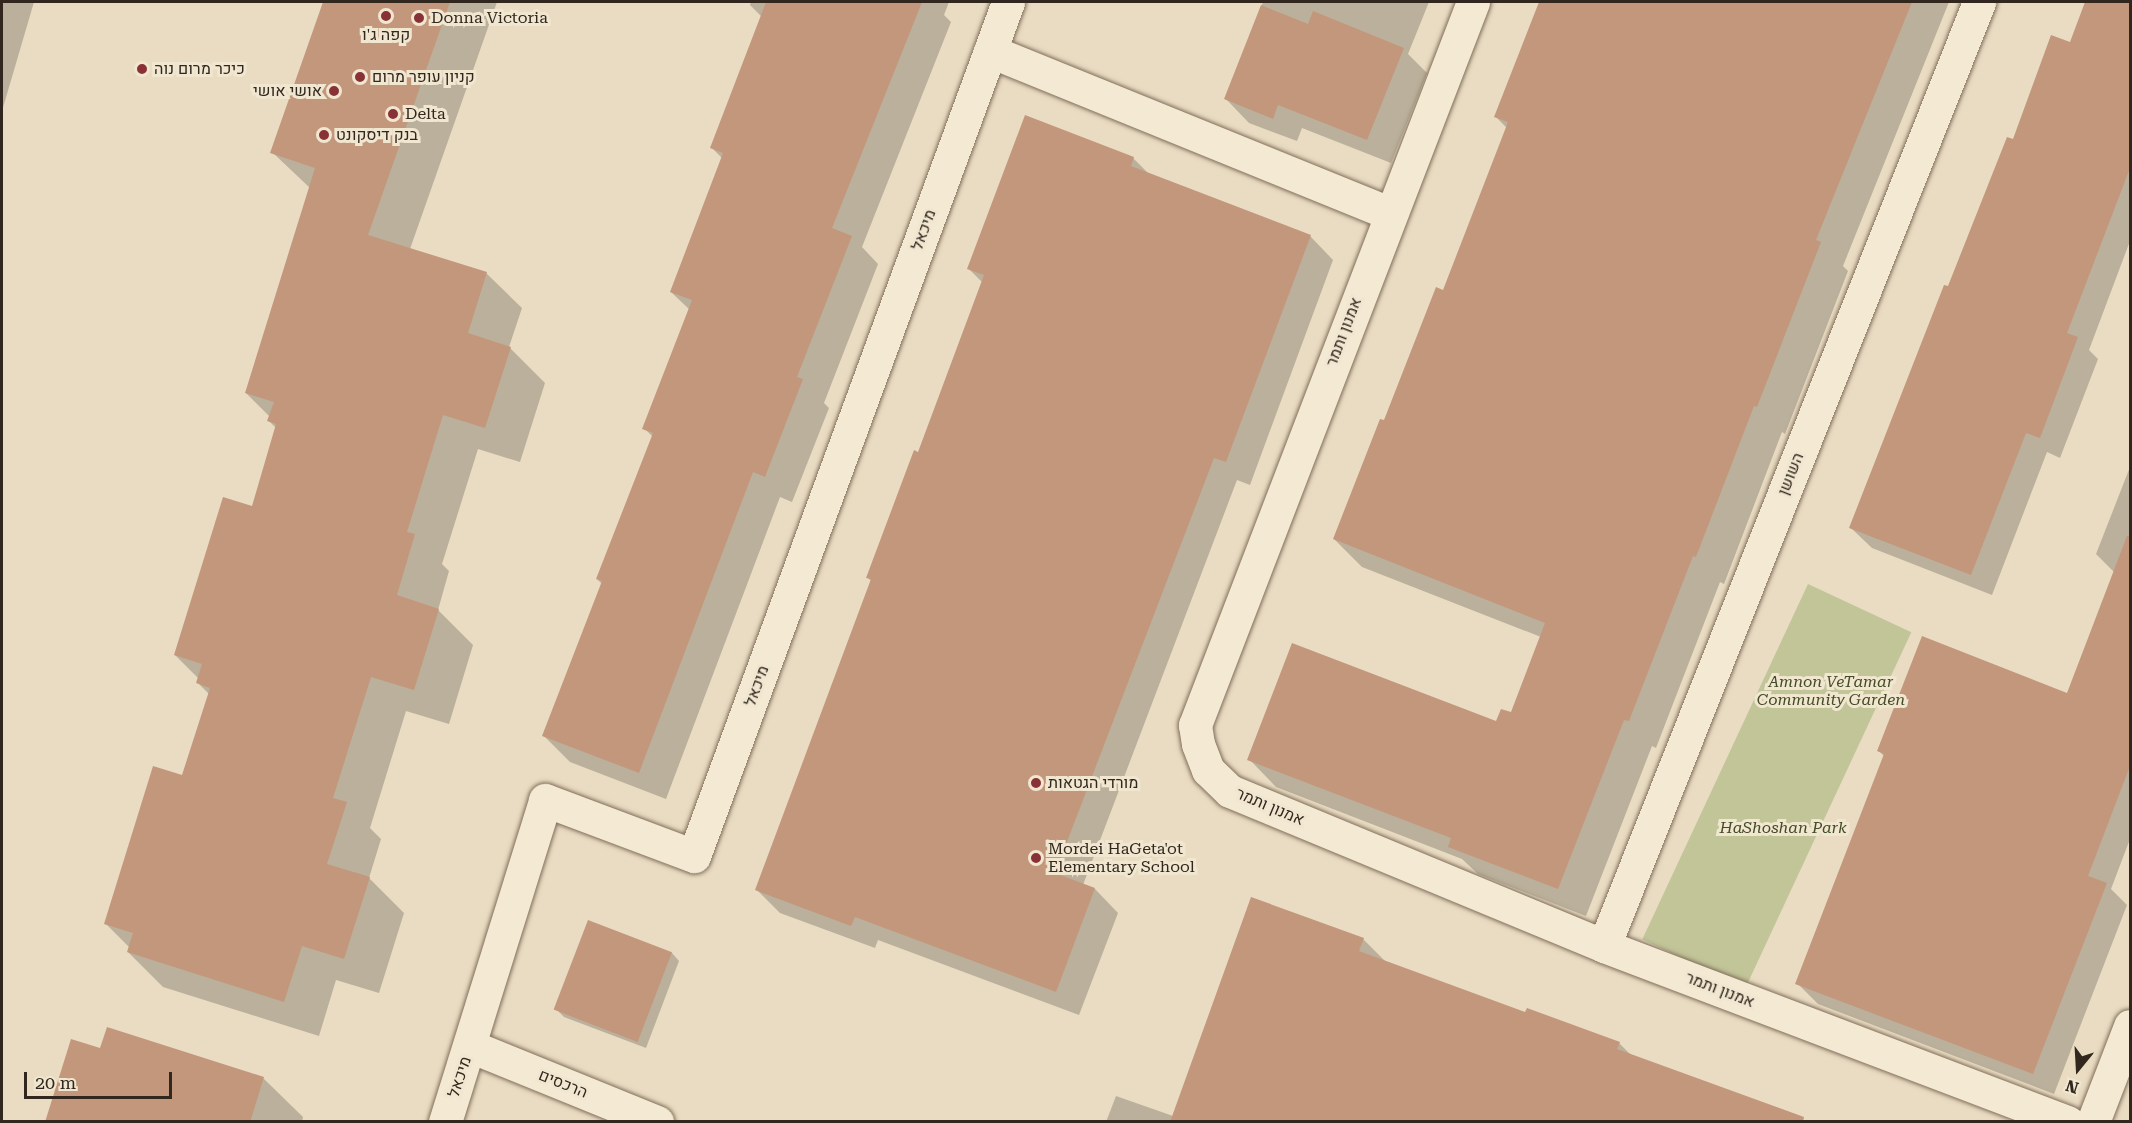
<!DOCTYPE html>
<meta charset="utf-8">
<style>
body{margin:0}
#map{position:relative;width:2132px;height:1123px;overflow:hidden;background:#e9dcc2;font-family:"Roboto Serif",Heebo,serif}
div>[style]{position:absolute}
[style*='--x']{left:calc(var(--x)*1px);top:calc(var(--y)*1px);width:calc(var(--w)*1px);rotate:calc(var(--a)*1deg)}
.green>*{inset:0;background:#c1c598;transform-origin:0 0}
.shadow>*{inset:0;background:#0003}
.building>*{inset:0;background:#c3977c;transform-origin:0 0}
.roads{filter:drop-shadow(0 0 2px #816e5b) drop-shadow(0 0 2px #816e5b)}
.street>*{height:33px;margin:-16.5px;padding:0 16.5px;transform-origin:16.5px;border-radius:16.5px;background:#f4ead4}
.dots>*{width:16px;height:16px;translate:-50% -50%;box-sizing:border-box;border:3px solid #f1e7d1;border-radius:50%}
span{translate:-50% -50%;white-space:nowrap;text-align:center;line-height:1.15;-webkit-text-stroke:6px #f1e7d1;paint-order:stroke}
.poi-label{font-size:16px;color:#32271e}
.left{translate:0 -50%;text-align:left}
.right{translate:-100% -50%;text-align:right}
.street-label{font-size:16px;color:#32271e}
.park-label{font-size:16px;color:#444c27;font-style:italic}
.frame{position:absolute;inset:0;border:3px solid #32271e;pointer-events:none}
.north{position:absolute;left:2048px;top:1039px;width:60px;height:60px;-webkit-text-stroke:4px #f1e7d1;paint-order:stroke;rotate:198deg;font-size:16px;font-weight:700;line-height:24px;text-align:center;color:#32271e}
.north::after{content:'';display:block;margin:auto;width:21px;height:27px;background:#32271e;clip-path:polygon(50% 0,100% 100%,50% 72%,0 100%)}
.scale{position:absolute;left:24px;top:1072px;width:148px;height:27px;box-sizing:border-box;border:3px solid #32271e;border-top:0;padding-left:8px;font-size:18px;line-height:21px;white-space:nowrap;color:#32271e;-webkit-text-stroke:4px #f1e7d1;paint-order:stroke}
</style>
<div id="map">
<div class="green">
<div style="left:1808px;top:584px;width:114px;height:392px;rotate:25deg"></div>
</div>
<div class="shadow">
<div style="clip-path:polygon(2px 2px,34px 2px,2px 111px)"></div>
<div style="clip-path:polygon(325px 2px,497px 2px,410px 249px,486px 273px,522px 308px,509px 347px,545px 383px,520px 462px,478px 449px,442px 564px,449px 571px,438px 610px,473px 645px,449px 724px,406px 711px,370px 828px,381px 839px,369px 878px,404px 913px,379px 993px,336px 980px,319px 1036px,163px 987px,128px 952px,130px 948px,106px 924px,183px 777px,210px 695px,198px 683px,199px 679px,175px 655px,253px 508px,276px 428px,269px 421px,270px 417px,246px 393px,310px 188px,272px 152px)"></div>
<div style="clip-path:polygon(751px 2px,949px 2px,944px 15px,951px 22px,862px 247px,878px 264px,824px 403px,829px 408px,792px 502px,780px 497px,666px 799px,570px 762px,543px 735px,602px 584px,597px 579px,653px 437px,644px 428px,690px 310px,671px 292px,723px 159px,712px 148px,762px 17px,750px 5px)"></div>
<div style="clip-path:polygon(1263px 2px,1429px 2px,1408px 54px,1427px 73px,1391px 163px,1302px 128px,1297px 141px,1249px 123px,1226px 99px)"></div>
<div style="clip-path:polygon(1568px 2px,1949px 2px,1843px 266px,1848px 271px,1785px 434px,1782px 432px,1724px 584px,1720px 582px,1656px 748px,1652px 746px,1586px 916px,1478px 874px,1462px 859px,1276px 787px,1249px 759px,1497px 723px,1512px 714px,1541px 637px,1362px 567px,1334px 539px,1444px 292px,1507px 128px,1495px 116px,1562px 19px)"></div>
<div style="clip-path:polygon(2087px 2px,2130px 2px,2130px 241px,2089px 350px,2098px 359px,2060px 458px,2047px 452px,1992px 595px,1872px 548px,1851px 528px,1949px 288px,2013px 141px,2071px 44px)"></div>
<div style="clip-path:polygon(1133px 158px,1151px 176px,1310px 236px,1333px 260px,1250px 485px,1237px 480px,1083px 885px,1095px 889px,1118px 913px,1079px 1015px,878px 940px,875px 948px,780px 913px,757px 890px,871px 581px,867px 577px,919px 454px,983px 283px,969px 269px)"></div>
<div style="clip-path:polygon(2130px 467px,2130px 839px,2111px 889px,2127px 905px,2054px 1094px,1818px 1004px,1797px 983px,1885px 757px,1879px 751px,2067px 695px,2115px 573px,2096px 554px)"></div>
<div style="clip-path:polygon(1363px 939px,1387px 963px,1526px 1013px,1619px 1043px,1631px 1055px,1799px 1122px,1106px 1122px,1116px 1096px,1173px 1116px)"></div>
<div style="clip-path:polygon(672px 953px,679px 961px,646px 1048px,564px 1017px,556px 1009px)"></div>
<div style="clip-path:polygon(101px 1050px,263px 1078px,303px 1117px,302px 1122px,47px 1122px)"></div>
</div>
<div class="building">
<div style="clip-path:polygon(323px 2px,450px 2px,368px 235px,487px 272px,468px 333px,511px 347px,485px 428px,443px 415px,407px 532px,415px 534px,397px 595px,439px 609px,414px 690px,371px 677px,333px 798px,347px 802px,327px 864px,370px 877px,344px 959px,302px 946px,284px 1002px,127px 952px,133px 933px,104px 924px,153px 766px,182px 775px,210px 688px,196px 683px,202px 664px,174px 655px,223px 497px,252px 506px,276px 424px,267px 421px,274px 402px,245px 393px,315px 168px,270px 153px)"></div>
<div style="clip-path:polygon(766px 2px,922px 2px,832px 228px,852px 236px,797px 377px,803px 379px,765px 477px,753px 472px,639px 773px,542px 736px,602px 581px,596px 579px,653px 433px,642px 429px,692px 300px,670px 292px,723px 153px,710px 148px)"></div>
<div style="clip-path:polygon(1539px 2px,1912px 2px,1816px 240px,1821px 242px,1757px 407px,1754px 406px,1696px 557px,1693px 556px,1629px 721px,1624px 720px,1558px 889px,1448px 847px,1451px 838px,1247px 760px,1292px 643px,1496px 721px,1501px 709px,1511px 712px,1545px 623px,1333px 539px,1380px 419px,1384px 420px,1436px 287px,1443px 290px,1508px 122px,1494px 117px)"></div>
<div style="clip-path:polygon(2085px 2px,2130px 2px,2130px 168px,2067px 333px,2078px 337px,2040px 438px,2026px 433px,1971px 575px,1849px 528px,1944px 285px,1948px 286px,2007px 137px,2013px 139px,2051px 35px,2070px 42px)"></div>
<div style="clip-path:polygon(1261px 5px,1308px 24px,1313px 11px,1404px 48px,1367px 140px,1278px 105px,1273px 119px,1224px 99px)"></div>
<div style="clip-path:polygon(1025px 115px,1134px 157px,1131px 166px,1311px 235px,1226px 462px,1214px 458px,1055px 873px,1095px 888px,1056px 992px,855px 917px,851px 926px,755px 890px,871px 579px,866px 578px,914px 450px,918px 452px,984px 275px,967px 269px)"></div>
<div style="clip-path:polygon(2127px 536px,2130px 536px,2130px 766px,2088px 876px,2107px 883px,2033px 1074px,1795px 984px,1884px 754px,1877px 751px,1922px 636px,2067px 693px)"></div>
<div style="clip-path:polygon(1251px 897px,1364px 938px,1359px 951px,1525px 1012px,1527px 1008px,1620px 1042px,1617px 1049px,1804px 1117px,1803px 1122px,1170px 1122px)"></div>
<div style="left:588px;top:920px;width:90px;height:96px;rotate:21deg"></div>
<div style="clip-path:polygon(107px 1027px,264px 1077px,250px 1122px,45px 1122px,71px 1039px,100px 1048px)"></div>
</div>
<div class="roads">
<div class="street">
<div style="--x:1473;--y:2;--w:775;--a:111.03"></div>
<div style="--x:1195;--y:725;--w:19;--a:81"></div>
<div style="--x:1198;--y:744;--w:28;--a:69"></div>
<div style="--x:1208;--y:770;--w:30;--a:44"></div>
<div style="--x:1230;--y:791;--w:405;--a:22.5"></div>
<div style="--x:1604;--y:946;--w:496;--a:20.8"></div>
<div style="--x:990;--y:51;--w:431;--a:22.1"></div>
<div style="--x:1604;--y:946;--w:1016;--a:-68.33"></div>
<div style="--x:470;--y:1046;--w:202;--a:22.1"></div>
<div style="--x:445;--y:1122;--w:337;--a:-72.7"></div>
<div style="--x:545;--y:800;--w:159;--a:20.6"></div>
<div style="--x:694;--y:856;--w:910;--a:-69.81"></div>
<div style="--x:2093;--y:1122;--w:103;--a:-68.9"></div>
</div>
</div>
<div class="dots">
<div style="left:386px;top:16px;background:#893236"></div>
<div style="left:419px;top:18px;background:#893236"></div>
<div style="left:142px;top:69px;background:#893236"></div>
<div style="left:360px;top:77px;background:#893236"></div>
<div style="left:334px;top:91px;background:#893236"></div>
<div style="left:393px;top:114px;background:#893236"></div>
<div style="left:324px;top:135px;background:#893236"></div>
<div style="left:1036px;top:783px;background:#893236"></div>
<div style="left:1036px;top:858px;background:#893236"></div>
</div>
<div class="poi-label">
<span class="left" style="left:431px;top:18px">Donna Victoria</span>
<span style="left:386px;top:35px">קפה ג'ו</span>
<span class="left" style="left:154px;top:69px">כיכר מרום נוה</span>
<span class="left" style="left:372px;top:77px">קניון עופר מרום</span>
<span class="right" style="left:322px;top:91px">אושי אושי</span>
<span class="left" style="left:405px;top:114px">Delta</span>
<span class="left" style="left:336px;top:135px">בנק דיסקונט</span>
<span class="left" style="left:1048px;top:783px">מורדי הגטאות</span>
<span class="left" style="left:1048px;top:858px">Mordei HaGeta'ot<br>Elementary School</span>
</div>
<div class="street-label">
<span style="left:924px;top:230px;rotate:-70deg">מיכאל</span>
<span style="left:1344px;top:332px;rotate:-69deg">אמנון ותמר</span>
<span style="left:1791px;top:474px;rotate:-68deg">השושן</span>
<span style="left:757px;top:686px;rotate:-70deg">מיכאל</span>
<span style="left:1270px;top:807px;rotate:23deg">אמנון ותמר</span>
<span style="left:1720px;top:990px;rotate:21deg">אמנון ותמר</span>
<span style="left:460px;top:1077px;rotate:-72deg">מיכאל</span>
<span style="left:563px;top:1084px;rotate:22deg">הרכסים</span>
</div>
<div class="park-label">
<span style="left:1831px;top:691px">Amnon VeTamar<br>Community Garden</span>
<span style="left:1783px;top:828px">HaShoshan Park</span>
</div>
<div class="frame"></div>
<div class="north">N</div>
<div class="scale">20 m</div>
</div>
